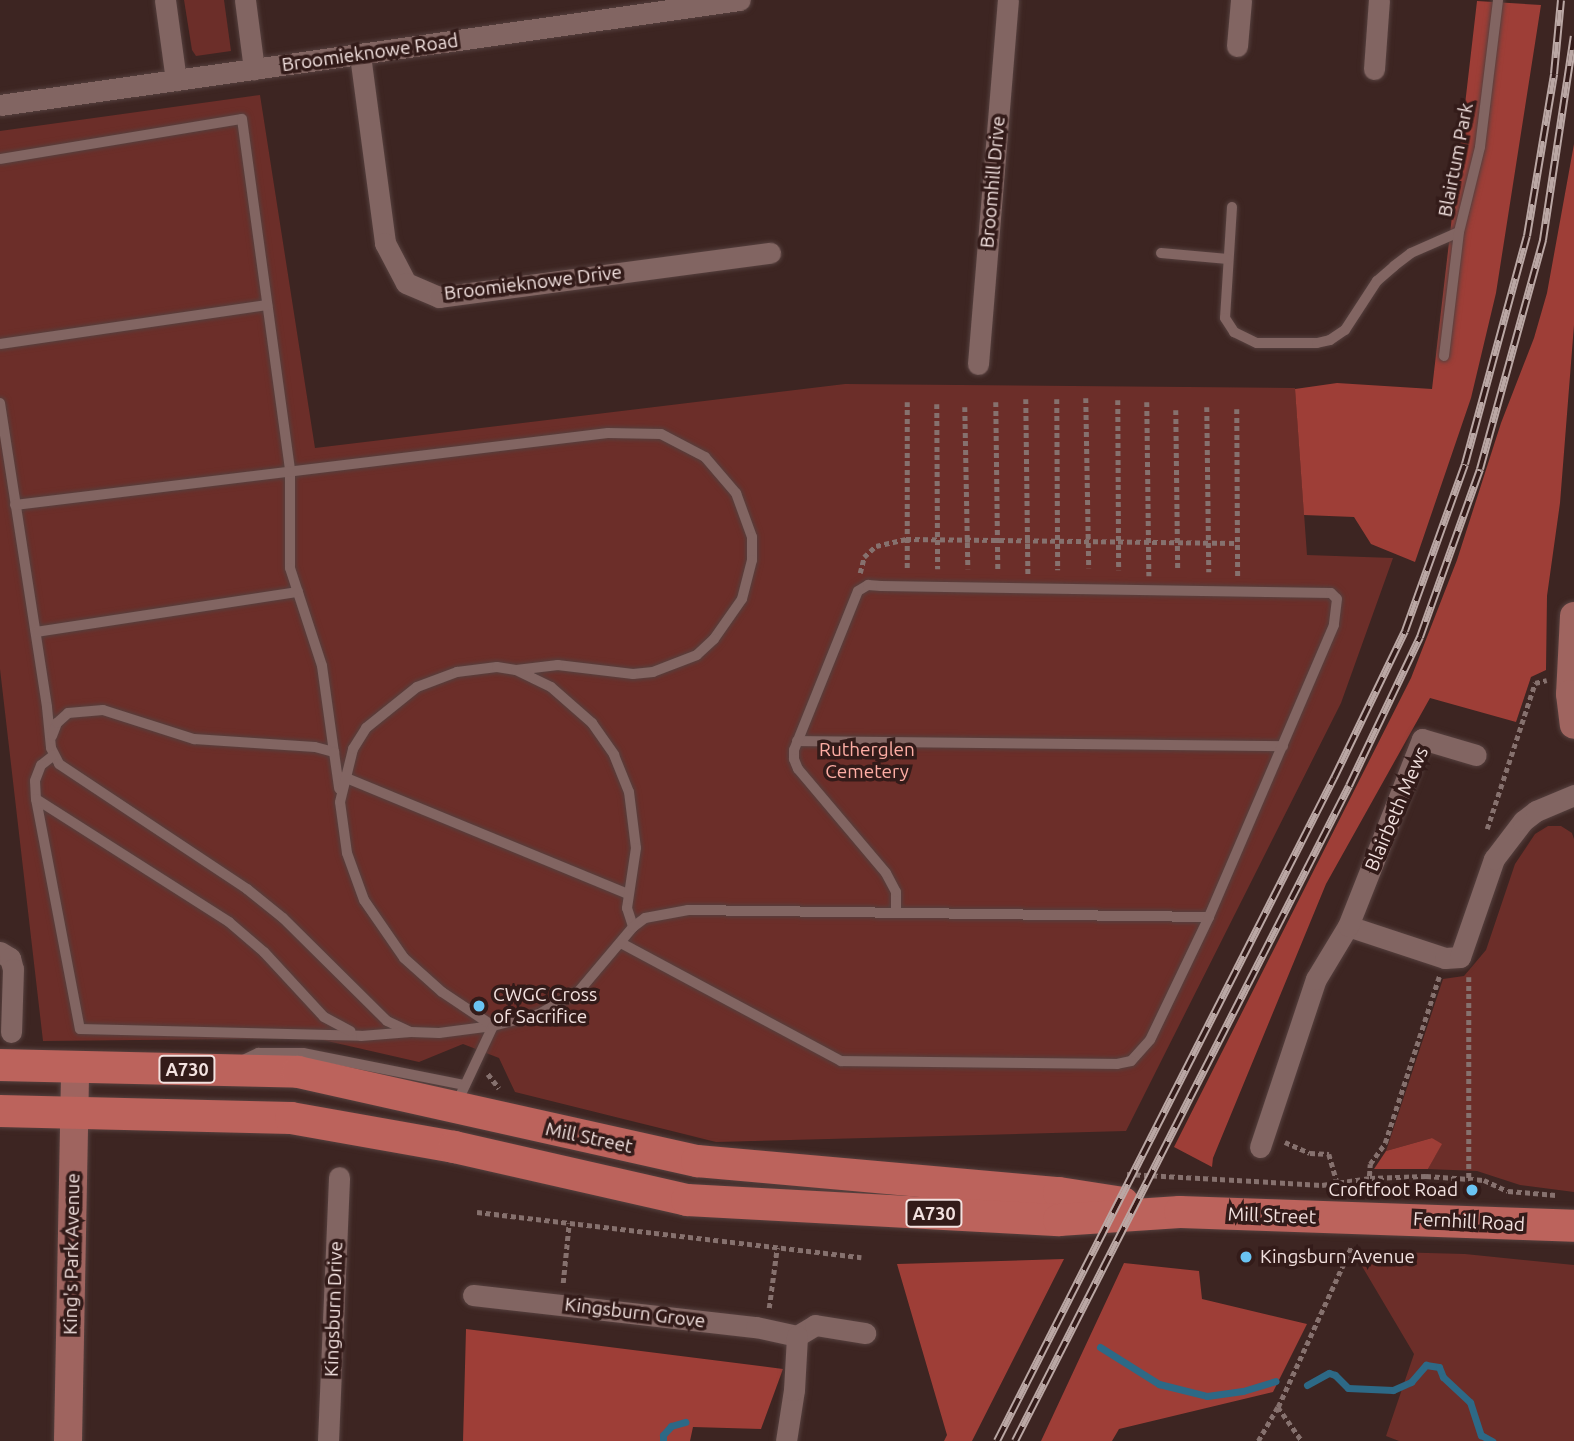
<!DOCTYPE html>
<style>
body{margin:0}
#map{position:relative;width:1574px;height:1441px;overflow:hidden;background:#3d2522;font-family:Ubuntu,sans-serif}
div>[style]{position:absolute}
[style*='--x']{left:calc(var(--x)*1px);top:calc(var(--y)*1px);width:calc(var(--w)*1px);rotate:calc(var(--a)*1deg)}
.green>*{inset:0;background:#6c2e29}
.forest>*{inset:0;background:#9e3e37}
.stream>*{height:7px;margin:-3.5px;padding:0 3.5px;transform-origin:3.5px;border-radius:3.5px;background:#2d6986}
.path>*{height:4.5px;margin-top:-2.25px;transform-origin:0;background:repeating-linear-gradient(90deg,#86716e 0 5px,transparent 0 8.5px)}
.roads{filter:drop-shadow(0 0 2px #55403e) drop-shadow(0 0 2px #55403e)}
.service>*{height:10px;margin:-5px;padding:0 5px;transform-origin:5px;border-radius:5px;background:#826562}
.minor>*{height:21px;margin:-10.5px;padding:0 10.5px;transform-origin:10.5px;border-radius:10.5px;background:#826562}
.secondary>*{height:28px;margin:-14px;padding:0 14px;transform-origin:14px;border-radius:14px;background:#9f645f}
.primary>*{height:32px;margin:-16px;padding:0 16px;transform-origin:16px;border-radius:16px;background:#bc635c}
.rail>*{height:8px;margin-top:-4px;transform-origin:0;background:repeating-linear-gradient(90deg,#331b19 0 16px,#baa7a4 0 32px);box-sizing:border-box;border-block:2px solid #baa7a4}
.dots>*{width:19px;height:19px;translate:-50% -50%;box-sizing:border-box;border:4px solid #331b19;border-radius:50%}
span{translate:-50% -50%;white-space:nowrap;text-align:center;line-height:1.15;-webkit-text-stroke:7px #331b19;paint-order:stroke}
.shield-label span{padding:2px 5px;background:#331b19;border:2px solid;border-radius:5px;-webkit-text-stroke-width:0}
.shield-label{font-size:18px;color:#f2e1df;font-weight:700}
.street-label{font-size:19px;color:#f2e1df}
.park-label{font-size:19px;color:#fdada4}
.poi-label{font-size:19px;color:#f2e1df}
.left{translate:0 -50%;text-align:left}
.right{translate:-100% -50%;text-align:right}
</style>
<div id="map">
<div class="green">
<div style="clip-path:polygon(184px 0,224px 0,231px 51px,196px 56px,192px 50px)"></div>
<div style="clip-path:polygon(260px 95px,315px 448px,845px 384px,1295px 388px,1307px 555px,1393px 558px,1341px 703px,1126px 1131px,716px 1142px,515px 1092px,499px 1058px,463px 1044px,419px 1062px,314px 1038px,43px 1041px,0 669px,0 131px)"></div>
<div style="clip-path:polygon(1548px 826px,1561px 826px,1572px 833px,1574px 839px,1574px 1192px,1520px 1185px,1477px 1171px,1428px 1169px,1441px 1145px,1432px 1138px,1386px 1151px,1443px 979px,1464px 976px,1486px 950px,1515px 864px,1535px 834px)"></div>
<div style="clip-path:polygon(1353px 1251px,1465px 1254px,1574px 1265px,1574px 1441px,1399px 1441px,1386px 1436px,1414px 1354px)"></div>
</div>
<div class="forest">
<div style="clip-path:polygon(1477px 1px,1541px 5px,1496px 293px,1471px 398px,1415px 562px,1371px 544px,1354px 517px,1304px 515px,1295px 389px,1337px 383px,1432px 389px)"></div>
<div style="clip-path:polygon(1574px 144px,1574px 325px,1560px 503px,1547px 596px,1546px 670px,1531px 677px,1516px 722px,1430px 698px,1326px 884px,1213px 1158px,1212px 1167px,1174px 1147px,1411px 678px,1457px 560px,1501px 423px,1534px 338px,1547px 293px)"></div>
<div style="clip-path:polygon(1432px 1138px,1442px 1144px,1428px 1169px,1374px 1169px,1386px 1151px)"></div>
<div style="clip-path:polygon(1064px 1259px,972px 1441px,944px 1441px,947px 1435px,897px 1264px)"></div>
<div style="clip-path:polygon(1124px 1263px,1199px 1271px,1202px 1299px,1307px 1324px,1273px 1392px,1119px 1429px,1112px 1441px,1041px 1441px)"></div>
<div style="clip-path:polygon(466px 1329px,783px 1369px,761px 1429px,693px 1427px,690px 1441px,463px 1441px)"></div>
</div>
<div class="stream">
<div style="--x:1100;--y:1347;--w:70;--a:32.1"></div>
<div style="--x:1159;--y:1384;--w:49;--a:14"></div>
<div style="--x:1207;--y:1396;--w:36;--a:-8"></div>
<div style="--x:1243;--y:1391;--w:34;--a:-17"></div>
<div style="--x:1307;--y:1385;--w:25;--a:-29"></div>
<div style="--x:1329;--y:1373;--w:6;--a:18"></div>
<div style="--x:1335;--y:1375;--w:18;--a:45"></div>
<div style="--x:1348;--y:1388;--w:45;--a:2.5"></div>
<div style="--x:1393;--y:1390;--w:20;--a:-24"></div>
<div style="--x:1411;--y:1382;--w:23;--a:-49"></div>
<div style="--x:1426;--y:1365;--w:13;--a:9"></div>
<div style="--x:1439;--y:1367;--w:11;--a:68"></div>
<div style="--x:1443;--y:1377;--w:37;--a:43"></div>
<div style="--x:1470;--y:1402;--w:35;--a:72"></div>
<div style="--x:1481;--y:1435;--w:13;--a:29"></div>
<div style="--x:663;--y:1441;--w:6;--a:-90"></div>
<div style="--x:663;--y:1435;--w:12;--a:-48"></div>
<div style="--x:671;--y:1426;--w:15;--a:-16"></div>
</div>
<div class="path">
<div style="--x:1086;--y:398;--w:170;--a:89"></div>
<div style="--x:1026;--y:399;--w:175;--a:89.3"></div>
<div style="--x:1057;--y:399;--w:171;--a:89.7"></div>
<div style="--x:1118;--y:400;--w:170;--a:89.7"></div>
<div style="--x:996;--y:402;--w:167;--a:89.3"></div>
<div style="--x:1147;--y:402;--w:174;--a:89.3"></div>
<div style="--x:937;--y:404;--w:165;--a:89.7"></div>
<div style="--x:965;--y:407;--w:162;--a:88.9"></div>
<div style="--x:1207;--y:407;--w:165;--a:89.3"></div>
<div style="--x:1237;--y:409;--w:168;--a:89.7"></div>
<div style="--x:1176;--y:410;--w:161;--a:89.3"></div>
<div style="--x:907;--y:568;--w:166;--a:-90"></div>
<div style="--x:860;--y:573;--w:16;--a:-76"></div>
<div style="--x:864;--y:557;--w:16;--a:-43"></div>
<div style="--x:876;--y:546;--w:31;--a:-13"></div>
<div style="--x:906;--y:539;--w:331;--a:0.7"></div>
<div style="--x:1487;--y:829;--w:154;--a:-71.8"></div>
<div style="--x:1535;--y:683;--w:12;--a:-14"></div>
<div style="--x:1469;--y:977;--w:202;--a:90"></div>
<div style="--x:488;--y:1074;--w:18;--a:52"></div>
<div style="--x:1285;--y:1142;--w:27;--a:24"></div>
<div style="--x:1310;--y:1153;--w:19;--a:3"></div>
<div style="--x:1329;--y:1154;--w:29;--a:74"></div>
<div style="--x:1127;--y:1174;--w:195;--a:3.2"></div>
<div style="--x:1322;--y:1185;--w:49;--a:-8.3"></div>
<div style="--x:1370;--y:1178;--w:56;--a:-2"></div>
<div style="--x:1426;--y:1176;--w:58;--a:3.9"></div>
<div style="--x:1484;--y:1180;--w:26;--a:25"></div>
<div style="--x:1508;--y:1191;--w:48;--a:4.8"></div>
<div style="--x:1368;--y:1193;--w:29;--a:-86"></div>
<div style="--x:1370;--y:1164;--w:26;--a:-54"></div>
<div style="--x:1385;--y:1143;--w:175;--a:-72"></div>
<div style="--x:477;--y:1212;--w:387;--a:6.7"></div>
<div style="--x:563;--y:1283;--w:60;--a:-84.3"></div>
<div style="--x:769;--y:1308;--w:61;--a:-82.4"></div>
<div style="--x:1278;--y:1407;--w:42;--a:54.8"></div>
<div style="--x:1258;--y:1441;--w:39;--a:-60"></div>
<div style="--x:1278;--y:1407;--w:178;--a:-65.4"></div>
</div>
<div class="roads">
<div class="service">
<div style="--x:0;--y:159;--w:245;--a:-9.4"></div>
<div style="--x:242;--y:119;--w:355;--a:82.2"></div>
<div style="--x:290;--y:471;--w:97;--a:90"></div>
<div style="--x:290;--y:568;--w:103;--a:71.9"></div>
<div style="--x:322;--y:666;--w:87;--a:82.1"></div>
<div style="--x:1232;--y:207;--w:111;--a:93.6"></div>
<div style="--x:1225;--y:318;--w:17;--a:57"></div>
<div style="--x:1234;--y:332;--w:25;--a:26"></div>
<div style="--x:1257;--y:343;--w:60;--a:0"></div>
<div style="--x:1317;--y:343;--w:13;--a:-13"></div>
<div style="--x:1330;--y:340;--w:18;--a:-34"></div>
<div style="--x:1345;--y:330;--w:59;--a:-56.9"></div>
<div style="--x:1377;--y:281;--w:23;--a:-41"></div>
<div style="--x:1394;--y:266;--w:21;--a:-37"></div>
<div style="--x:1411;--y:253;--w:52;--a:-23.6"></div>
<div style="--x:1459;--y:232;--w:88;--a:-76.1"></div>
<div style="--x:1480;--y:147;--w:148;--a:-83"></div>
<div style="--x:1161;--y:253;--w:67;--a:5.1"></div>
<div style="--x:0;--y:344;--w:270;--a:-8.3"></div>
<div style="--x:1444;--y:356;--w:125;--a:-83.1"></div>
<div style="--x:0;--y:403;--w:308;--a:81.2"></div>
<div style="--x:47;--y:707;--w:41;--a:84.4"></div>
<div style="--x:51;--y:748;--w:18;--a:63"></div>
<div style="--x:59;--y:764;--w:226;--a:33.6"></div>
<div style="--x:247;--y:889;--w:46;--a:38.9"></div>
<div style="--x:283;--y:918;--w:146;--a:44.7"></div>
<div style="--x:387;--y:1021;--w:26;--a:25"></div>
<div style="--x:411;--y:1032;--w:28;--a:2"></div>
<div style="--x:439;--y:1033;--w:54;--a:-7.4"></div>
<div style="--x:15;--y:505;--w:597;--a:-6.92"></div>
<div style="--x:608;--y:433;--w:53;--a:1.1"></div>
<div style="--x:661;--y:434;--w:50;--a:27.6"></div>
<div style="--x:705;--y:457;--w:48;--a:49.3"></div>
<div style="--x:736;--y:493;--w:47;--a:70"></div>
<div style="--x:752;--y:537;--w:23;--a:90"></div>
<div style="--x:752;--y:560;--w:40;--a:104.4"></div>
<div style="--x:742;--y:599;--w:49;--a:125"></div>
<div style="--x:714;--y:639;--w:23;--a:137"></div>
<div style="--x:697;--y:655;--w:47;--a:158.9"></div>
<div style="--x:653;--y:672;--w:20;--a:174"></div>
<div style="--x:633;--y:674;--w:76;--a:-173.2"></div>
<div style="--x:558;--y:665;--w:42;--a:173.2"></div>
<div style="--x:36;--y:632;--w:265;--a:-8.7"></div>
<div style="--x:52;--y:736;--w:14;--a:-69"></div>
<div style="--x:57;--y:723;--w:15;--a:-42"></div>
<div style="--x:68;--y:713;--w:35;--a:-5"></div>
<div style="--x:103;--y:710;--w:96;--a:17.7"></div>
<div style="--x:194;--y:739;--w:121;--a:3.8"></div>
<div style="--x:315;--y:747;--w:20;--a:15"></div>
<div style="--x:334;--y:752;--w:37;--a:82"></div>
<div style="--x:797;--y:741;--w:486;--a:0.6"></div>
<div style="--x:54;--y:755;--w:16;--a:142"></div>
<div style="--x:41;--y:765;--w:17;--a:111"></div>
<div style="--x:35;--y:781;--w:18;--a:87"></div>
<div style="--x:36;--y:799;--w:234;--a:79.2"></div>
<div style="--x:80;--y:1029;--w:281;--a:1.4"></div>
<div style="--x:361;--y:1036;--w:50;--a:-4.6"></div>
<div style="--x:344;--y:777;--w:307;--a:22.4"></div>
<div style="--x:36;--y:799;--w:229;--a:32.5"></div>
<div style="--x:229;--y:922;--w:46;--a:40.6"></div>
<div style="--x:264;--y:952;--w:88;--a:47.3"></div>
<div style="--x:324;--y:1017;--w:30;--a:28"></div>
<div style="--x:896;--y:911;--w:19;--a:-90"></div>
<div style="--x:896;--y:892;--w:21;--a:-118"></div>
<div style="--x:886;--y:873;--w:136;--a:-130.2"></div>
<div style="--x:798;--y:769;--w:11;--a:-112"></div>
<div style="--x:794;--y:759;--w:9;--a:-90"></div>
<div style="--x:794;--y:750;--w:171;--a:-68.1"></div>
<div style="--x:858;--y:591;--w:12;--a:-31"></div>
<div style="--x:868;--y:585;--w:13;--a:4"></div>
<div style="--x:881;--y:586;--w:450;--a:0.9"></div>
<div style="--x:1331;--y:593;--w:8;--a:45"></div>
<div style="--x:1337;--y:599;--w:26;--a:97"></div>
<div style="--x:1334;--y:625;--w:318;--a:113.2"></div>
<div style="--x:493;--y:1026;--w:61;--a:-146.3"></div>
<div style="--x:442;--y:992;--w:51;--a:-138.2"></div>
<div style="--x:404;--y:958;--w:70;--a:-124.6"></div>
<div style="--x:364;--y:900;--w:50;--a:-109.9"></div>
<div style="--x:347;--y:853;--w:51;--a:-97.8"></div>
<div style="--x:340;--y:802;--w:55;--a:-76.2"></div>
<div style="--x:353;--y:749;--w:25;--a:-58"></div>
<div style="--x:366;--y:728;--w:65;--a:-38.8"></div>
<div style="--x:417;--y:687;--w:43;--a:-20.6"></div>
<div style="--x:457;--y:672;--w:40;--a:-7.1"></div>
<div style="--x:497;--y:667;--w:19;--a:9"></div>
<div style="--x:516;--y:670;--w:39;--a:26"></div>
<div style="--x:551;--y:687;--w:55;--a:41.3"></div>
<div style="--x:592;--y:723;--w:39;--a:55"></div>
<div style="--x:614;--y:755;--w:40;--a:68"></div>
<div style="--x:629;--y:792;--w:56;--a:82.9"></div>
<div style="--x:636;--y:848;--w:61;--a:98.5"></div>
<div style="--x:627;--y:908;--w:20;--a:72"></div>
<div style="--x:243;--y:1060;--w:17;--a:-25"></div>
<div style="--x:258;--y:1053;--w:45;--a:0"></div>
<div style="--x:303;--y:1053;--w:165;--a:11.2"></div>
<div style="--x:462;--y:1105;--w:11;--a:-95"></div>
<div style="--x:461;--y:1094;--w:75;--a:-64.8"></div>
<div style="--x:493;--y:1026;--w:48;--a:-14.6"></div>
<div style="--x:539;--y:1014;--w:46;--a:-29.9"></div>
<div style="--x:579;--y:991;--w:84;--a:-49.8"></div>
<div style="--x:633;--y:927;--w:15;--a:-37"></div>
<div style="--x:645;--y:918;--w:44;--a:-10.5"></div>
<div style="--x:688;--y:910;--w:521;--a:0.77"></div>
<div style="--x:1209;--y:917;--w:136;--a:115.6"></div>
<div style="--x:1150;--y:1040;--w:28;--a:132"></div>
<div style="--x:1131;--y:1061;--w:14;--a:168"></div>
<div style="--x:1117;--y:1064;--w:276;--a:-179.4"></div>
<div style="--x:841;--y:1061;--w:250;--a:-151.8"></div>
</div>
<div class="minor">
<div style="--x:165;--y:0;--w:81;--a:82.2"></div>
<div style="--x:245;--y:0;--w:70;--a:82.6"></div>
<div style="--x:1237;--y:46;--w:46;--a:-85"></div>
<div style="--x:360;--y:55;--w:190;--a:82.4"></div>
<div style="--x:385;--y:243;--w:45;--a:62.3"></div>
<div style="--x:406;--y:283;--w:36;--a:23"></div>
<div style="--x:439;--y:297;--w:334;--a:-7.6"></div>
<div style="--x:1374;--y:69;--w:69;--a:-85.9"></div>
<div style="--x:0;--y:105;--w:747;--a:-8.08"></div>
<div style="--x:978;--y:364;--w:365;--a:-85.3"></div>
<div style="--x:1348;--y:926;--w:102;--a:18.3"></div>
<div style="--x:1445;--y:958;--w:15;--a:-4"></div>
<div style="--x:1460;--y:957;--w:104;--a:-70.9"></div>
<div style="--x:1494;--y:859;--w:48;--a:-52.7"></div>
<div style="--x:1523;--y:821;--w:16;--a:-38"></div>
<div style="--x:1536;--y:811;--w:41;--a:-22.8"></div>
<div style="--x:0;--y:952;--w:12;--a:31"></div>
<div style="--x:10;--y:958;--w:11;--a:75"></div>
<div style="--x:13;--y:969;--w:63;--a:91.8"></div>
<div style="--x:1260;--y:1147;--w:177;--a:-71.6"></div>
<div style="--x:1316;--y:979;--w:62;--a:-58.9"></div>
<div style="--x:1348;--y:926;--w:201;--a:-68.4"></div>
<div style="--x:1422;--y:739;--w:56;--a:16.5"></div>
<div style="--x:473;--y:1295;--w:285;--a:6.5"></div>
<div style="--x:756;--y:1327;--w:42;--a:12.4"></div>
<div style="--x:797;--y:1336;--w:21;--a:-31"></div>
<div style="--x:815;--y:1325;--w:51;--a:9.1"></div>
<div style="--x:328;--y:1441;--w:264;--a:-87.6"></div>
<div style="--x:786;--y:1441;--w:52;--a:-81.1"></div>
<div style="--x:794;--y:1390;--w:54;--a:-86.8"></div>
</div>
<div class="secondary">
<div style="--x:1574;--y:616;--w:78;--a:92.9"></div>
<div style="--x:1570;--y:694;--w:31;--a:83"></div>
<div style="--x:68;--y:1441;--w:374;--a:-88.9"></div>
</div>
<div class="primary">
<div style="--x:0;--y:1065;--w:298;--a:1.3"></div>
<div style="--x:298;--y:1072;--w:409;--a:12.6"></div>
<div style="--x:697;--y:1161;--w:363;--a:5.1"></div>
<div style="--x:1059;--y:1193;--w:65;--a:8.9"></div>
<div style="--x:0;--y:1111;--w:291;--a:1.4"></div>
<div style="--x:291;--y:1118;--w:166;--a:10.1"></div>
<div style="--x:454;--y:1147;--w:239;--a:12.8"></div>
<div style="--x:687;--y:1200;--w:373;--a:3.1"></div>
<div style="--x:1059;--y:1220;--w:121;--a:-3.8"></div>
<div style="--x:1180;--y:1212;--w:394;--a:2"></div>
</div>
</div>
<div class="rail">
<div style="--x:997;--y:1441;--w:744;--a:-63.06"></div>
<div style="--x:1334;--y:778;--w:163;--a:-64.2"></div>
<div style="--x:1405;--y:631;--w:177;--a:-70.2"></div>
<div style="--x:1465;--y:464;--w:236;--a:-74.8"></div>
<div style="--x:1527;--y:236;--w:164;--a:-80.5"></div>
<div style="--x:1554;--y:74;--w:74;--a:-84.6"></div>
<div style="--x:1015;--y:1441;--w:735;--a:-62.98"></div>
<div style="--x:1349;--y:786;--w:165;--a:-64.5"></div>
<div style="--x:1420;--y:637;--w:178;--a:-70.3"></div>
<div style="--x:1480;--y:469;--w:238;--a:-74.6"></div>
<div style="--x:1543;--y:240;--w:206;--a:-81.4"></div>
</div>
<div class="dots">
<div style="left:479px;top:1006px;background:#6ac3f2"></div>
<div style="left:1472px;top:1190px;background:#6ac3f2"></div>
<div style="left:1246px;top:1257px;background:#6ac3f2"></div>
</div>
<div class="shield-label">
<span style="left:187px;top:1069px">A730</span>
<span style="left:934px;top:1213px">A730</span>
</div>
<div class="street-label">
<span style="left:370px;top:53px;rotate:-8deg">Broomieknowe Road</span>
<span style="left:1456px;top:160px;rotate:-79deg">Blairtum Park</span>
<span style="left:993px;top:182px;rotate:-85deg">Broomhill Drive</span>
<span style="left:533px;top:283px;rotate:-7deg">Broomieknowe Drive</span>
<span style="left:1397px;top:809px;rotate:-67deg">Blairbeth Mews</span>
<span style="left:589px;top:1138px;rotate:12deg">Mill Street</span>
<span style="left:1272px;top:1216px;rotate:2deg">Mill Street</span>
<span style="left:1469px;top:1222px;rotate:3deg">Fernhill Road</span>
<span style="left:72px;top:1254px;rotate:-89deg">King's Park Avenue</span>
<span style="left:334px;top:1309px;rotate:-88deg">Kingsburn Drive</span>
<span style="left:635px;top:1313px;rotate:7deg">Kingsburn Grove</span>
</div>
<div class="park-label">
<span style="left:867px;top:761px">Rutherglen<br>Cemetery</span>
</div>
<div class="poi-label">
<span class="left" style="left:493px;top:1006px">CWGC Cross<br>of Sacrifice</span>
<span class="right" style="left:1458px;top:1190px">Croftfoot Road</span>
<span class="left" style="left:1260px;top:1257px">Kingsburn Avenue</span>
</div>
</div>
